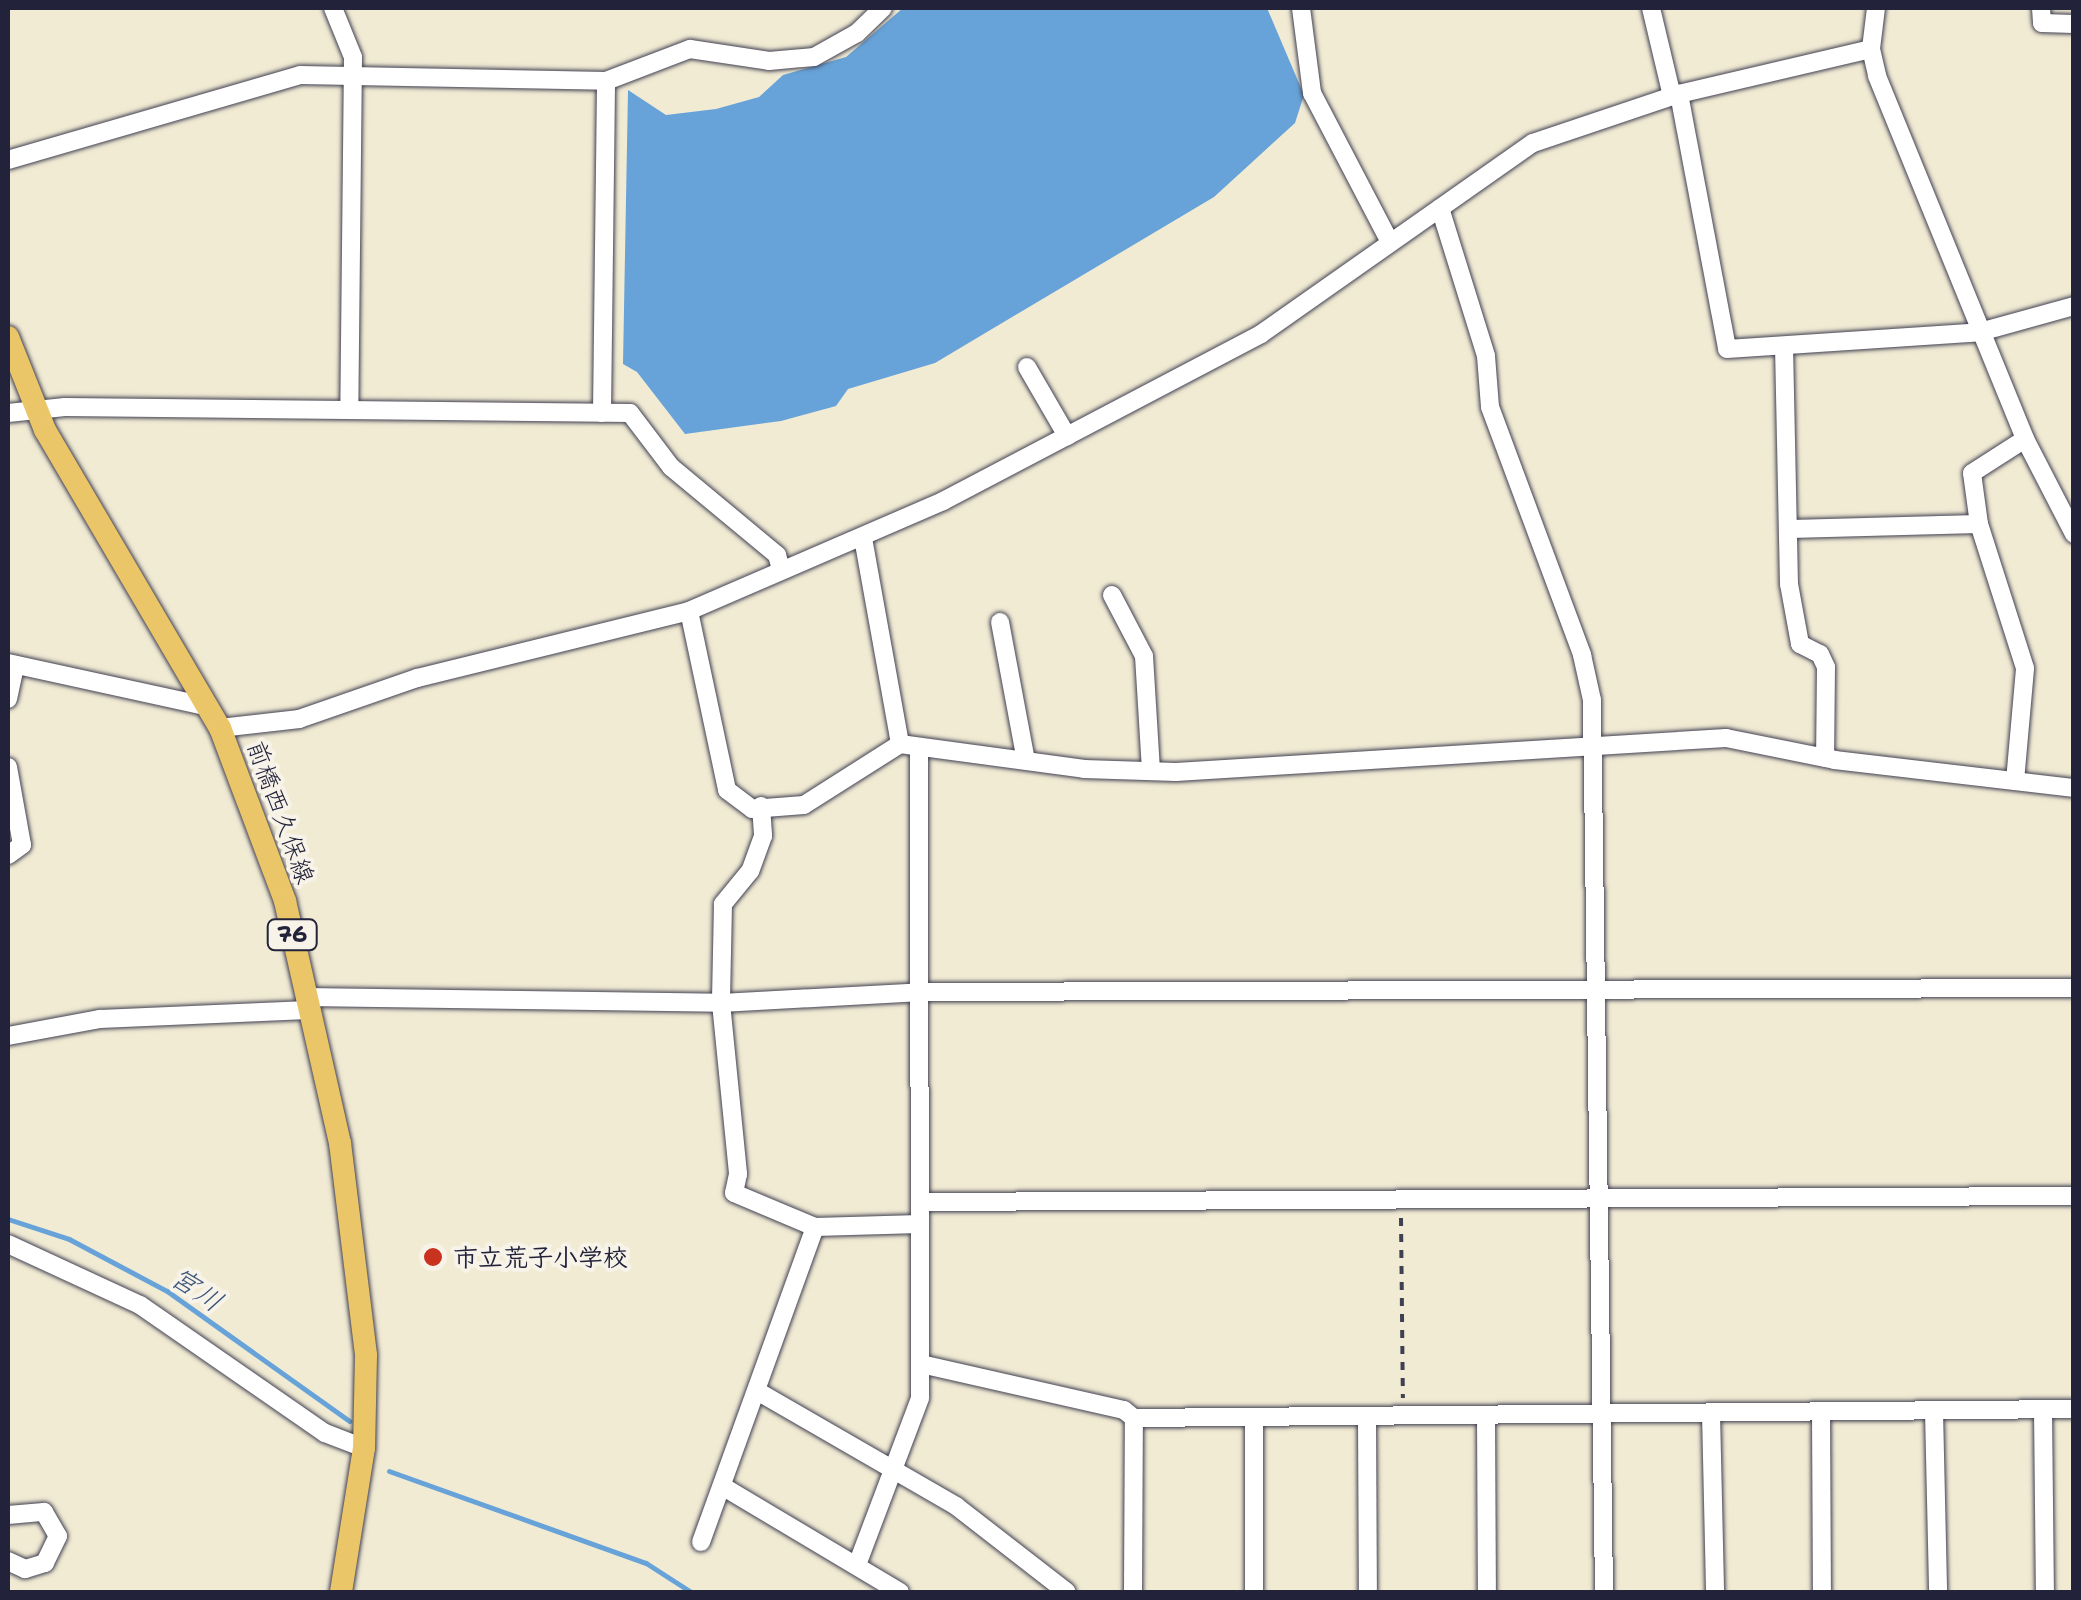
<!DOCTYPE html>
<meta charset="utf-8">
<style>
body{margin:0}
#map{position:relative;width:2081px;height:1600px;overflow:hidden;background:#f1ebd4;font-family:"Shantell Sans","Klee One",sans-serif}
div>[style]{position:absolute}
[style*='--x']{left:calc(var(--x)*1px);top:calc(var(--y)*1px);width:calc(var(--w)*1px);rotate:calc(var(--a)*1deg)}
.water>*{inset:0;background:#67a3d8}
.stream>*{height:5px;margin:-2.5px;padding:0 2.5px;transform-origin:2.5px;border-radius:2.5px;background:#67a3d8}
.path>*{height:4px;margin-top:-2px;transform-origin:0;background:repeating-linear-gradient(90deg,#414052 0 8px,transparent 0 16px)}
.roads{filter:drop-shadow(0 0 2px #414052) drop-shadow(0 0 2px #414052)}
.minor>*{height:18px;margin:-9px;padding:0 9px;transform-origin:9px;border-radius:9px;background:#fff}
.major>*{height:22px;margin:-11px;padding:0 11px;transform-origin:11px;border-radius:11px;background:#ebc669}
.dots>*{width:28px;height:28px;translate:-50% -50%;box-sizing:border-box;border:5px solid #f7f3e8;border-radius:50%}
span{translate:-50% -50%;white-space:nowrap;text-align:center;line-height:1.15;-webkit-text-stroke:8px #f7f3e8;paint-order:stroke}
.shield-label span{padding:2px 8px;background:#f7f3e8;border:2px solid;border-radius:8px;-webkit-text-stroke-width:0}
.shield-label{font-size:22px;color:#22223b;font-weight:700}
.street-label{font-size:25px;color:#22223b}
.poi-label{font-size:25px;color:#22223b;font-weight:700}
.left{translate:0 -50%;text-align:left}
.water-label{font-size:28px;color:#3e567a;font-style:italic}
.frame{position:absolute;inset:0;border:10px solid #22223b;pointer-events:none}
</style>
<div id="map">
<div class="water">
<div style="clip-path:polygon(903px 8px,1267px 8px,1304px 95px,1295px 123px,1214px 197px,935px 363px,848px 389px,836px 406px,781px 421px,685px 434px,637px 372px,623px 364px,628px 90px,666px 115px,716px 109px,759px 97px,783px 75px,846px 57px)"></div>
</div>
<div class="stream">
<div style="--x:8;--y:1219;--w:64;--a:18.2"></div>
<div style="--x:69;--y:1239;--w:111;--a:28"></div>
<div style="--x:167;--y:1291;--w:224;--a:35.5"></div>
<div style="--x:389;--y:1471;--w:273;--a:19.7"></div>
<div style="--x:646;--y:1563;--w:54;--a:32.8"></div>
</div>
<div class="path">
<div style="--x:1401;--y:1218;--w:180;--a:89.4"></div>
</div>
<div class="roads">
<div class="minor">
<div style="--x:333;--y:8;--w:53;--a:67.8"></div>
<div style="--x:353;--y:57;--w:353;--a:90.6"></div>
<div style="--x:1301;--y:8;--w:86;--a:82.6"></div>
<div style="--x:1312;--y:93;--w:168;--a:62.4"></div>
<div style="--x:1651;--y:8;--w:90;--a:76.6"></div>
<div style="--x:1876;--y:8;--w:41;--a:97"></div>
<div style="--x:1871;--y:49;--w:28;--a:77"></div>
<div style="--x:1877;--y:76;--w:392;--a:67.8"></div>
<div style="--x:2025;--y:439;--w:107;--a:62.7"></div>
<div style="--x:2041;--y:8;--w:15;--a:86"></div>
<div style="--x:2042;--y:23;--w:32;--a:2"></div>
<div style="--x:1679;--y:94;--w:259;--a:79.3"></div>
<div style="--x:1727;--y:349;--w:254;--a:-3.8"></div>
<div style="--x:1980;--y:332;--w:98;--a:-15.5"></div>
<div style="--x:8;--y:160;--w:304;--a:-16.2"></div>
<div style="--x:300;--y:75;--w:306;--a:1.1"></div>
<div style="--x:606;--y:81;--w:90;--a:-20.9"></div>
<div style="--x:690;--y:49;--w:80;--a:8.6"></div>
<div style="--x:769;--y:61;--w:45;--a:-5.1"></div>
<div style="--x:814;--y:57;--w:49;--a:-29.2"></div>
<div style="--x:857;--y:33;--w:36;--a:-44"></div>
<div style="--x:1440;--y:208;--w:155;--a:72.7"></div>
<div style="--x:1486;--y:356;--w:51;--a:85.5"></div>
<div style="--x:1490;--y:407;--w:265;--a:69.6"></div>
<div style="--x:1582;--y:655;--w:46;--a:77.5"></div>
<div style="--x:1592;--y:700;--w:892;--a:89.23"></div>
<div style="--x:1784;--y:346;--w:238;--a:88.8"></div>
<div style="--x:1789;--y:584;--w:61;--a:79.6"></div>
<div style="--x:1800;--y:644;--w:22;--a:27"></div>
<div style="--x:1820;--y:654;--w:14;--a:65"></div>
<div style="--x:1826;--y:667;--w:91;--a:90.6"></div>
<div style="--x:1027;--y:367;--w:80;--a:59.9"></div>
<div style="--x:8;--y:413;--w:57;--a:-6"></div>
<div style="--x:65;--y:407;--w:565;--a:0.61"></div>
<div style="--x:630;--y:413;--w:68;--a:52.8"></div>
<div style="--x:671;--y:467;--w:138;--a:39.7"></div>
<div style="--x:777;--y:555;--w:15;--a:74"></div>
<div style="--x:602;--y:413;--w:332;--a:-89.3"></div>
<div style="--x:1790;--y:529;--w:189;--a:-1.5"></div>
<div style="--x:863;--y:538;--w:209;--a:79.8"></div>
<div style="--x:1112;--y:595;--w:69;--a:62.3"></div>
<div style="--x:1144;--y:656;--w:115;--a:86.5"></div>
<div style="--x:689;--y:611;--w:183;--a:78"></div>
<div style="--x:727;--y:790;--w:31;--a:37"></div>
<div style="--x:752;--y:809;--w:52;--a:-4.4"></div>
<div style="--x:804;--y:805;--w:114;--a:-32.4"></div>
<div style="--x:900;--y:744;--w:186;--a:7.7"></div>
<div style="--x:1084;--y:769;--w:92;--a:1.9"></div>
<div style="--x:1176;--y:772;--w:551;--a:-3.54"></div>
<div style="--x:1726;--y:738;--w:111;--a:11.4"></div>
<div style="--x:1835;--y:760;--w:241;--a:6.7"></div>
<div style="--x:1000;--y:622;--w:141;--a:79.4"></div>
<div style="--x:8;--y:663;--w:206;--a:12.3"></div>
<div style="--x:8;--y:699;--w:35;--a:-78"></div>
<div style="--x:220;--y:728;--w:80;--a:-6.5"></div>
<div style="--x:299;--y:719;--w:125;--a:-19.2"></div>
<div style="--x:417;--y:678;--w:280;--a:-13.8"></div>
<div style="--x:689;--y:611;--w:277;--a:-23.4"></div>
<div style="--x:943;--y:501;--w:359;--a:-27.7"></div>
<div style="--x:1261;--y:334;--w:332;--a:-35.1"></div>
<div style="--x:1533;--y:143;--w:154;--a:-18.6"></div>
<div style="--x:1679;--y:94;--w:197;--a:-13.2"></div>
<div style="--x:8;--y:767;--w:79;--a:79.8"></div>
<div style="--x:22;--y:845;--w:17;--a:144"></div>
<div style="--x:2015;--y:781;--w:113;--a:-84.9"></div>
<div style="--x:2025;--y:668;--w:151;--a:-107.7"></div>
<div style="--x:1979;--y:524;--w:51;--a:-97.8"></div>
<div style="--x:1972;--y:473;--w:63;--a:-32.7"></div>
<div style="--x:761;--y:806;--w:30;--a:86"></div>
<div style="--x:763;--y:836;--w:37;--a:110"></div>
<div style="--x:750;--y:871;--w:43;--a:129.3"></div>
<div style="--x:723;--y:904;--w:99;--a:91.2"></div>
<div style="--x:721;--y:1003;--w:172;--a:84.3"></div>
<div style="--x:738;--y:1174;--w:19;--a:102"></div>
<div style="--x:734;--y:1193;--w:88;--a:22.8"></div>
<div style="--x:815;--y:1227;--w:105;--a:-1.6"></div>
<div style="--x:305;--y:997;--w:416;--a:0.8"></div>
<div style="--x:721;--y:1003;--w:201;--a:-3.1"></div>
<div style="--x:922;--y:992;--w:1152;--a:-0.2"></div>
<div style="--x:8;--y:1036;--w:94;--a:-10.5"></div>
<div style="--x:100;--y:1019;--w:208;--a:-2.5"></div>
<div style="--x:921;--y:1202;--w:1153;--a:-0.3"></div>
<div style="--x:8;--y:1244;--w:145;--a:24.8"></div>
<div style="--x:140;--y:1305;--w:225;--a:34.7"></div>
<div style="--x:325;--y:1433;--w:42;--a:21"></div>
<div style="--x:921;--y:1364;--w:208;--a:12.8"></div>
<div style="--x:1124;--y:1410;--w:13;--a:39"></div>
<div style="--x:1134;--y:1418;--w:940;--a:-0.55"></div>
<div style="--x:757;--y:1391;--w:230;--a:30"></div>
<div style="--x:956;--y:1506;--w:140;--a:37.8"></div>
<div style="--x:2043;--y:1410;--w:182;--a:89.4"></div>
<div style="--x:1934;--y:1411;--w:181;--a:88.7"></div>
<div style="--x:1821;--y:1412;--w:180;--a:89.7"></div>
<div style="--x:1711;--y:1413;--w:179;--a:88.7"></div>
<div style="--x:1486;--y:1415;--w:177;--a:89.7"></div>
<div style="--x:1367;--y:1419;--w:173;--a:89.7"></div>
<div style="--x:1254;--y:1420;--w:172;--a:90"></div>
<div style="--x:722;--y:1486;--w:207;--a:30.8"></div>
<div style="--x:8;--y:1515;--w:36;--a:-5"></div>
<div style="--x:44;--y:1512;--w:28;--a:60"></div>
<div style="--x:58;--y:1536;--w:30;--a:116"></div>
<div style="--x:45;--y:1563;--w:21;--a:163"></div>
<div style="--x:25;--y:1569;--w:19;--a:-155"></div>
<div style="--x:701;--y:1542;--w:335;--a:-70.1"></div>
<div style="--x:857;--y:1565;--w:178;--a:-69.3"></div>
<div style="--x:920;--y:1398;--w:649;--a:-90.09"></div>
<div style="--x:1133;--y:1592;--w:174;--a:-89.7"></div>
</div>
<div class="major">
<div style="--x:8;--y:337;--w:100;--a:68.3"></div>
<div style="--x:45;--y:430;--w:346;--a:59.6"></div>
<div style="--x:220;--y:728;--w:185;--a:69.4"></div>
<div style="--x:285;--y:901;--w:248;--a:77.2"></div>
<div style="--x:340;--y:1143;--w:214;--a:83"></div>
<div style="--x:366;--y:1355;--w:93;--a:91.2"></div>
<div style="--x:364;--y:1448;--w:146;--a:99.1"></div>
</div>
</div>
<div class="dots">
<div style="left:433px;top:1257px;background:#c8321e"></div>
</div>
<div class="shield-label">
<span style="left:292px;top:935px">76</span>
</div>
<div class="street-label">
<span style="left:281px;top:812px;rotate:70deg">前橋西久保線</span>
</div>
<div class="poi-label">
<span class="left" style="left:453px;top:1257px">市立荒子小学校</span>
</div>
<div class="water-label">
<span style="left:197px;top:1289px;rotate:34deg">宮川</span>
</div>
<div class="frame"></div>
</div>
